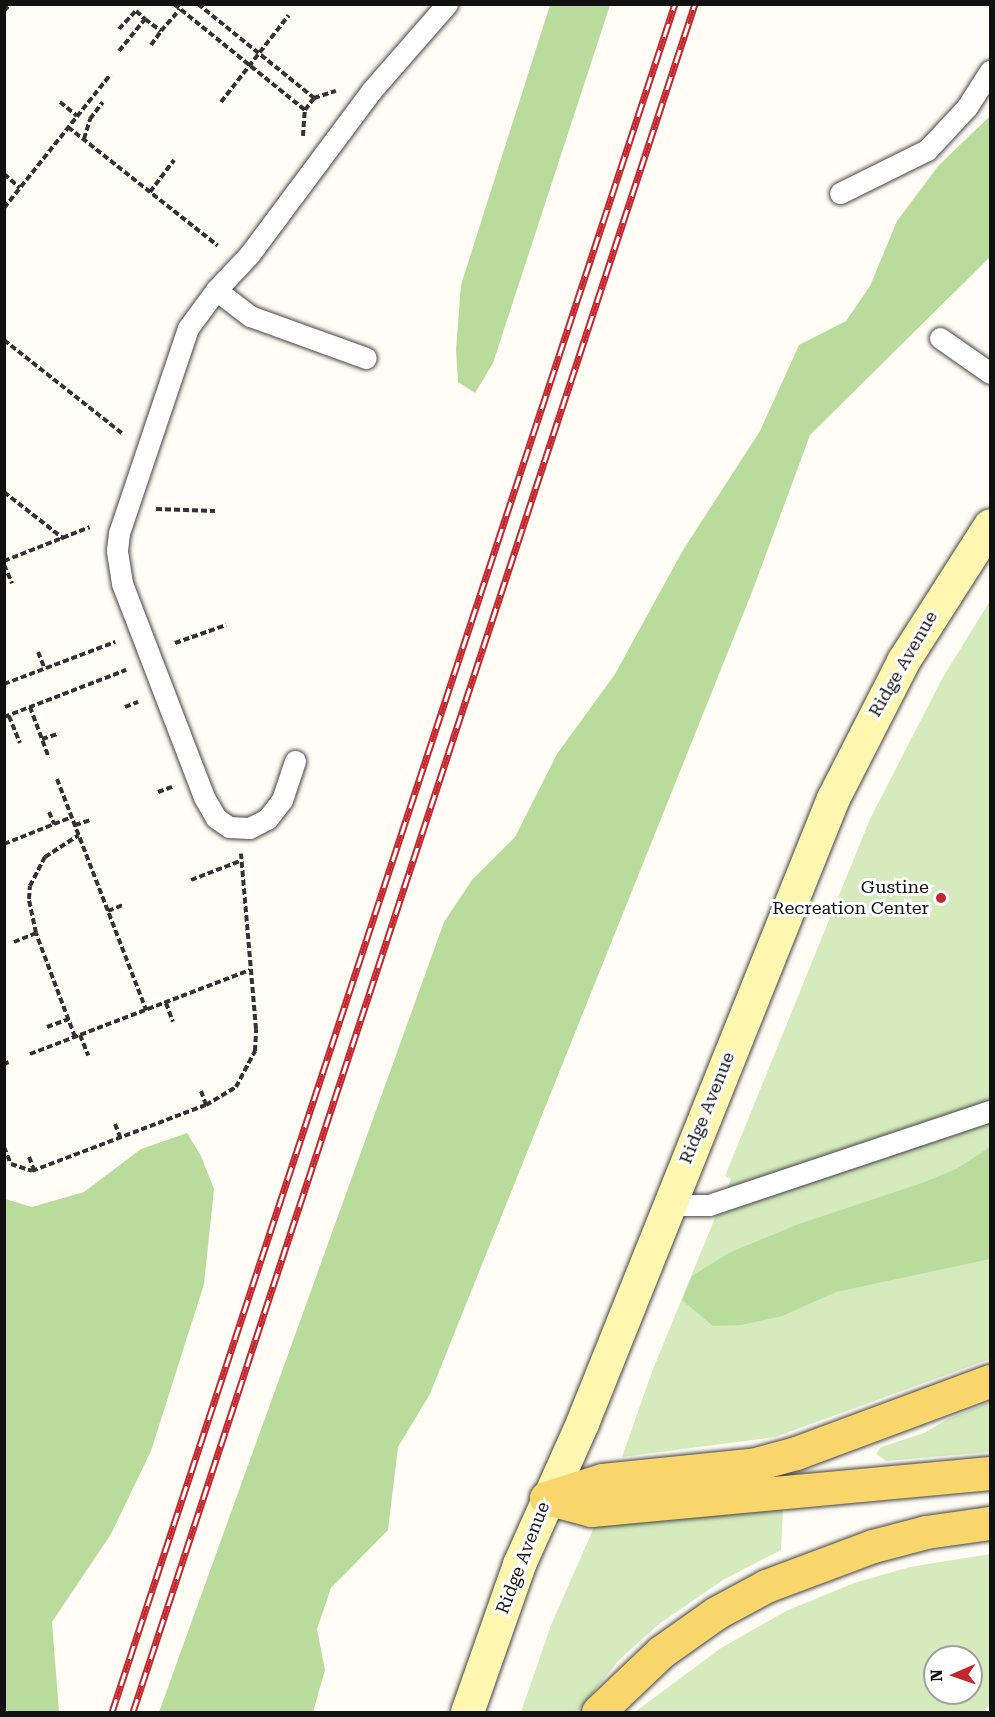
<!DOCTYPE html>
<style>
body{margin:0}
#map{position:relative;width:995px;height:1717px;overflow:hidden;background:#fffdf5;font-family:"Roboto Serif",serif}
div>[style]{position:absolute}
[style*='--x']{left:calc(var(--x)*1px);top:calc(var(--y)*1px);width:calc(var(--w)*1px);rotate:calc(var(--a)*1deg)}
.green>*{inset:0;background:#d5ebbd}
.forest>*{inset:0;background:#b9dc9c}
.path>*{height:4px;margin-top:-2px;transform-origin:0;background:repeating-linear-gradient(90deg,#333 0 6px,transparent 0 9px)}
.roads{filter:drop-shadow(0 0 2px #444) drop-shadow(0 0 2px #444)}
.service>*{height:21px;margin:-10.5px;padding:0 10.5px;transform-origin:10.5px;border-radius:10.5px;background:#fff}
.secondary>*{height:33px;margin:-16.5px;padding:0 16.5px;transform-origin:16.5px;border-radius:16.5px;background:#fff6b0}
.primary>*{height:33px;margin:-16.5px;padding:0 16.5px;transform-origin:16.5px;border-radius:16.5px;background:#f9d66b}
.rail>*{height:7px;margin-top:-3.5px;transform-origin:0;background:repeating-linear-gradient(90deg,#fff 0 14px,#c4262e 0 28px);box-sizing:border-box;border-block:2px solid #c4262e}
.dots>*{width:16px;height:16px;translate:-50% -50%;box-sizing:border-box;border:3px solid #fff;border-radius:50%}
span{translate:-50% -50%;white-space:nowrap;text-align:center;line-height:1.15;-webkit-text-stroke:6px #fff;paint-order:stroke}
.street-label{font-size:18px;color:#111}
.poi-label{font-size:18px;color:#111}
.right{translate:-100% -50%;text-align:right}
.frame{position:absolute;inset:0;border:6px solid #111;pointer-events:none}
.north{position:absolute;left:923px;top:1645px;width:60px;height:60px;box-sizing:border-box;background:#fff;border:2px solid #a0a0a0;border-radius:50%;rotate:268deg;font-size:16px;font-weight:700;line-height:24px;text-align:center;color:#111}
.north::after{content:'';display:block;margin:auto;width:21px;height:27px;background:#c4262e;clip-path:polygon(50% 0,100% 100%,50% 72%,0 100%)}
</style>
<div id="map">
<div class="green">
<div style="clip-path:polygon(990px 601px,990px 1359px,775px 1437px,622px 1457px,653px 1369px,731px 1179px,725px 1176px,870px 819px,943px 677px)"></div>
<div style="clip-path:polygon(990px 1402px,990px 1452px,886px 1461px,876px 1454px,881px 1447px,924px 1433px,948px 1419px)"></div>
<div style="clip-path:polygon(783px 1509px,781px 1550px,723px 1580px,659px 1624px,620px 1659px,577px 1712px,521px 1712px,551px 1625px,595px 1525px)"></div>
<div style="clip-path:polygon(evenodd,990px 1554px,990px 1703px,983px 1712px,635px 1712px,721px 1648px,786px 1611px,854px 1583px,910px 1567px,990px 1554px,935px 1657px,971px 1657px,971px 1693px,935px 1693px,935px 1657px)"></div>
</div>
<div class="forest">
<div style="clip-path:polygon(550px 5px,610px 5px,493px 363px,475px 393px,458px 382px,456px 350px,461px 285px)"></div>
<div style="clip-path:polygon(990px 116px,990px 257px,810px 435px,752px 592px,430px 1394px,398px 1447px,388px 1530px,331px 1588px,317px 1629px,325px 1670px,313px 1712px,159px 1712px,444px 922px,472px 880px,515px 837px,557px 754px,615px 674px,683px 550px,760px 431px,799px 345px,846px 321px,870px 286px,897px 221px,939px 165px)"></div>
<div style="clip-path:polygon(187px 1133px,201px 1156px,214px 1189px,204px 1284px,151px 1451px,111px 1534px,52px 1622px,59px 1712px,5px 1712px,5px 1199px,32px 1207px,84px 1192px,141px 1149px)"></div>
<div style="clip-path:polygon(990px 1147px,990px 1259px,836px 1292px,782px 1316px,742px 1325px,713px 1326px,682px 1300px,692px 1276px,729px 1253px,796px 1225px,922px 1183px,958px 1168px)"></div>
</div>
<div class="path">
<div style="--x:174;--y:4;--w:169;--a:39"></div>
<div style="--x:198;--y:4;--w:149;--a:39"></div>
<div style="--x:4;--y:11;--w:9;--a:-49"></div>
<div style="--x:119;--y:29;--w:25;--a:-47"></div>
<div style="--x:136;--y:11;--w:12;--a:42"></div>
<div style="--x:151;--y:45;--w:17;--a:-54"></div>
<div style="--x:119;--y:51;--w:41;--a:-50.9"></div>
<div style="--x:145;--y:19;--w:20;--a:37"></div>
<div style="--x:161;--y:31;--w:29;--a:-49"></div>
<div style="--x:60;--y:102;--w:22;--a:39"></div>
<div style="--x:221;--y:102;--w:110;--a:-52"></div>
<div style="--x:68;--y:127;--w:191;--a:38.4"></div>
<div style="--x:303;--y:136;--w:26;--a:-86"></div>
<div style="--x:305;--y:110;--w:15;--a:-53"></div>
<div style="--x:314;--y:98;--w:23;--a:-18"></div>
<div style="--x:84;--y:139;--w:21;--a:-73"></div>
<div style="--x:90;--y:119;--w:21;--a:-53"></div>
<div style="--x:4;--y:174;--w:21;--a:41"></div>
<div style="--x:150;--y:192;--w:40;--a:-53"></div>
<div style="--x:4;--y:208;--w:171;--a:-51.4"></div>
<div style="--x:4;--y:340;--w:152;--a:38.3"></div>
<div style="--x:4;--y:492;--w:76;--a:38.1"></div>
<div style="--x:156;--y:509;--w:59;--a:1.9"></div>
<div style="--x:4;--y:561;--w:92;--a:-21.6"></div>
<div style="--x:4;--y:565;--w:20;--a:66"></div>
<div style="--x:175;--y:643;--w:54;--a:-19.4"></div>
<div style="--x:38;--y:652;--w:18;--a:68"></div>
<div style="--x:4;--y:684;--w:119;--a:-20.7"></div>
<div style="--x:30;--y:707;--w:54;--a:69.6"></div>
<div style="--x:125;--y:707;--w:14;--a:-21"></div>
<div style="--x:9;--y:716;--w:29;--a:68"></div>
<div style="--x:4;--y:717;--w:131;--a:-21.1"></div>
<div style="--x:42;--y:739;--w:16;--a:-18"></div>
<div style="--x:57;--y:779;--w:248;--a:68.9"></div>
<div style="--x:158;--y:792;--w:15;--a:-20"></div>
<div style="--x:49;--y:812;--w:13;--a:67"></div>
<div style="--x:75;--y:825;--w:16;--a:-18"></div>
<div style="--x:4;--y:844;--w:73;--a:-21.7"></div>
<div style="--x:191;--y:880;--w:53;--a:-21.2"></div>
<div style="--x:108;--y:911;--w:16;--a:-22"></div>
<div style="--x:14;--y:942;--w:24;--a:-22"></div>
<div style="--x:166;--y:1003;--w:20;--a:70"></div>
<div style="--x:47;--y:1027;--w:23;--a:-20"></div>
<div style="--x:80;--y:1035;--w:22;--a:68"></div>
<div style="--x:75;--y:1037;--w:111;--a:-110.6"></div>
<div style="--x:36;--y:933;--w:35;--a:-102"></div>
<div style="--x:29;--y:899;--w:13;--a:-86"></div>
<div style="--x:30;--y:886;--w:33;--a:-63"></div>
<div style="--x:45;--y:857;--w:40;--a:-32.9"></div>
<div style="--x:30;--y:1054;--w:235;--a:-20.9"></div>
<div style="--x:4;--y:1064;--w:5;--a:-22"></div>
<div style="--x:201;--y:1091;--w:15;--a:70"></div>
<div style="--x:115;--y:1124;--w:14;--a:69"></div>
<div style="--x:4;--y:1147;--w:18;--a:68"></div>
<div style="--x:11;--y:1164;--w:22;--a:18"></div>
<div style="--x:32;--y:1171;--w:186;--a:-20.8"></div>
<div style="--x:206;--y:1105;--w:35;--a:-31"></div>
<div style="--x:236;--y:1087;--w:41;--a:-62.2"></div>
<div style="--x:255;--y:1051;--w:22;--a:-87"></div>
<div style="--x:256;--y:1029;--w:176;--a:-94.9"></div>
<div style="--x:29;--y:1157;--w:14;--a:69"></div>
</div>
<div class="roads">
<div class="service">
<div style="--x:840;--y:193;--w:97;--a:-26.3"></div>
<div style="--x:927;--y:150;--w:59;--a:-47.1"></div>
<div style="--x:967;--y:107;--w:43;--a:-57.4"></div>
<div style="--x:216;--y:290;--w:48;--a:-46.7"></div>
<div style="--x:249;--y:255;--w:206;--a:-53.3"></div>
<div style="--x:372;--y:90;--w:114;--a:-48.9"></div>
<div style="--x:940;--y:338;--w:61;--a:35"></div>
<div style="--x:295;--y:761;--w:41;--a:108.4"></div>
<div style="--x:282;--y:800;--w:24;--a:128"></div>
<div style="--x:267;--y:819;--w:20;--a:153"></div>
<div style="--x:249;--y:828;--w:20;--a:-177"></div>
<div style="--x:229;--y:827;--w:16;--a:-145"></div>
<div style="--x:216;--y:818;--w:24;--a:-120"></div>
<div style="--x:204;--y:797;--w:229;--a:-111"></div>
<div style="--x:122;--y:583;--w:33;--a:-99"></div>
<div style="--x:117;--y:550;--w:17;--a:-83"></div>
<div style="--x:119;--y:533;--w:216;--a:-71.4"></div>
<div style="--x:188;--y:328;--w:47;--a:-53.6"></div>
<div style="--x:216;--y:290;--w:43;--a:37.4"></div>
<div style="--x:250;--y:316;--w:123;--a:19.9"></div>
<div style="--x:669;--y:1205;--w:40;--a:0"></div>
<div style="--x:709;--y:1205;--w:296;--a:-18.5"></div>
</div>
<div class="secondary">
<div style="--x:467;--y:1712;--w:157;--a:-70.6"></div>
<div style="--x:519;--y:1564;--w:154;--a:-65.9"></div>
<div style="--x:582;--y:1423;--w:674;--a:-68.12"></div>
<div style="--x:833;--y:798;--w:154;--a:-62.9"></div>
<div style="--x:903;--y:661;--w:161;--a:-57.4"></div>
</div>
<div class="primary">
<div style="--x:546;--y:1498;--w:59;--a:-17.8"></div>
<div style="--x:602;--y:1480;--w:155;--a:-5.9"></div>
<div style="--x:756;--y:1464;--w:41;--a:-15.4"></div>
<div style="--x:796;--y:1453;--w:207;--a:-20.4"></div>
<div style="--x:546;--y:1498;--w:47;--a:14.9"></div>
<div style="--x:591;--y:1510;--w:401;--a:-5.3"></div>
<div style="--x:598;--y:1712;--w:87;--a:-43.6"></div>
<div style="--x:661;--y:1652;--w:67;--a:-35.3"></div>
<div style="--x:716;--y:1613;--w:57;--a:-28.4"></div>
<div style="--x:766;--y:1586;--w:114;--a:-20.5"></div>
<div style="--x:873;--y:1546;--w:55;--a:-14.8"></div>
<div style="--x:926;--y:1532;--w:65;--a:-8"></div>
</div>
</div>
<div class="rail">
<div style="--x:112;--y:1712;--w:1798;--a:-71.76"></div>
<div style="--x:133;--y:1712;--w:1798;--a:-71.79"></div>
</div>
<div class="dots">
<div style="left:941px;top:898px;background:#c4262e"></div>
</div>
<div class="street-label">
<span style="left:903px;top:664px;rotate:-60deg">Ridge Avenue</span>
<span style="left:707px;top:1108px;rotate:-68deg">Ridge Avenue</span>
<span style="left:523px;top:1558px;rotate:-69deg">Ridge Avenue</span>
</div>
<div class="poi-label">
<span class="right" style="left:929px;top:898px">Gustine<br>Recreation Center</span>
</div>
<div class="frame"></div>
<div class="north">N</div>
</div>
